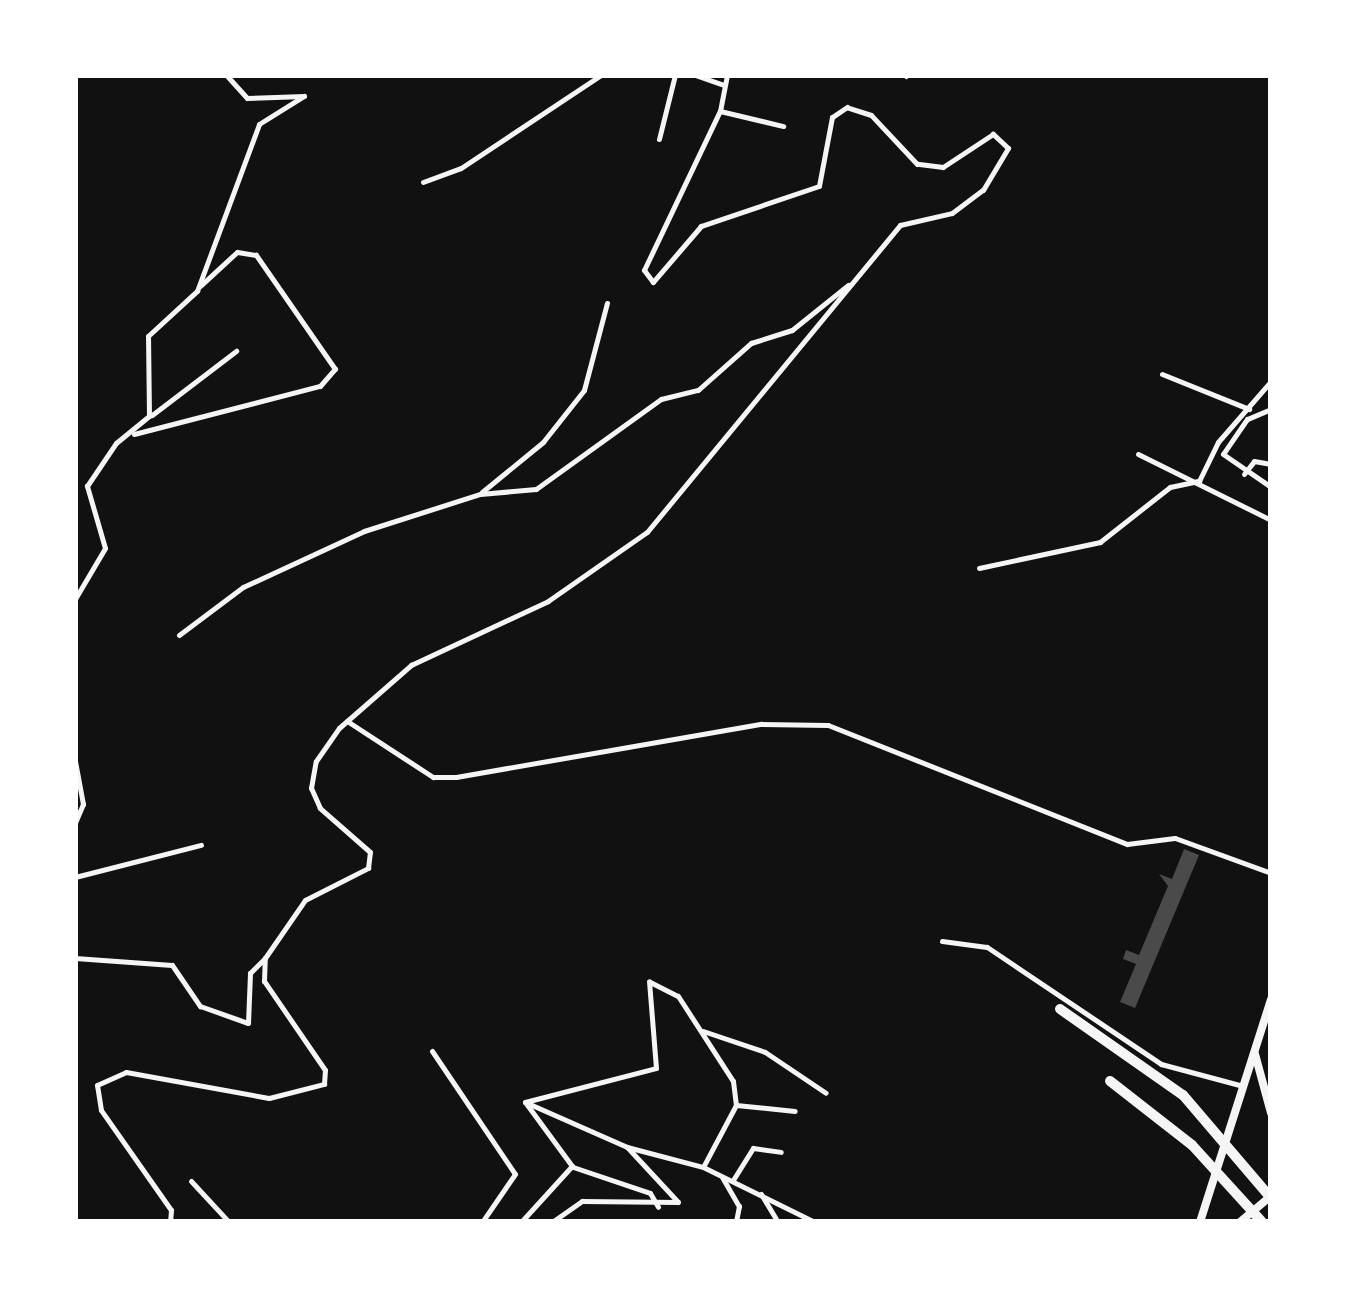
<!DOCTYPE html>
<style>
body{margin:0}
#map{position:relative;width:1346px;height:1297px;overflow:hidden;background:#111;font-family:"Public Sans",sans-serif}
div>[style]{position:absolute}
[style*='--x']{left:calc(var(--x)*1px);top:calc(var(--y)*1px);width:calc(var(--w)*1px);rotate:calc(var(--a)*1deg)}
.building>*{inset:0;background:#4a4a4a}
.minor>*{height:5px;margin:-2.5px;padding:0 2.5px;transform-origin:2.5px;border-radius:2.5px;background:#f5f5f5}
.secondary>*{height:8px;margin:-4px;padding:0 4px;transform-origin:4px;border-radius:4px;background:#f5f5f5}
.motorway>*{height:10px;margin:-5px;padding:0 5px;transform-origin:5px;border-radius:5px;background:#f5f5f5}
span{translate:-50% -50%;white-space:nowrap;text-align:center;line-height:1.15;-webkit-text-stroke:8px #fff;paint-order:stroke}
.frame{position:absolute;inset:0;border:78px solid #fff;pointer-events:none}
</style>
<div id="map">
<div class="building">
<div style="clip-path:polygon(1184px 849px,1199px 855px,1135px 1008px,1120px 1002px,1136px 964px,1123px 959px,1126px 950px,1139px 955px,1168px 886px,1159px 874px,1172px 879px)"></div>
</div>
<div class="minor">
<div style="--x:695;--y:75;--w:31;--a:19"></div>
<div style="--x:906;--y:76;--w:1;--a:-45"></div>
<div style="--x:720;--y:111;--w:65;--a:13.4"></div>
<div style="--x:659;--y:139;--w:66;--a:-76"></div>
<div style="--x:423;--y:182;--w:40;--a:-20.2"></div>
<div style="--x:461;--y:168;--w:168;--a:-33.6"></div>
<div style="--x:1162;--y:374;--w:94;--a:21.9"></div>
<div style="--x:1271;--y:409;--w:26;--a:157"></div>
<div style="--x:1247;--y:419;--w:42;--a:124.4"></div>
<div style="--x:1223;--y:454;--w:58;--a:34.5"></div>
<div style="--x:152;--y:415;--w:106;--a:-37.3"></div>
<div style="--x:134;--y:434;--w:192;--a:-14.5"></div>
<div style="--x:320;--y:386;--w:23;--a:-49"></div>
<div style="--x:335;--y:369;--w:139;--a:-124.7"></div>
<div style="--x:256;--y:255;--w:19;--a:-171"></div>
<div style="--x:237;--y:252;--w:50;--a:137.4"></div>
<div style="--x:1138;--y:454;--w:148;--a:26.4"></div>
<div style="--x:1244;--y:474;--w:16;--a:-52"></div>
<div style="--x:1254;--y:461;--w:17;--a:10"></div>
<div style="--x:1199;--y:481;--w:43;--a:-64"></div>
<div style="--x:1218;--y:442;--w:81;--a:-49"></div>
<div style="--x:482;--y:492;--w:79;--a:-39.3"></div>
<div style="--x:543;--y:442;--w:66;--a:-51.7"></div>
<div style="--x:584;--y:390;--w:90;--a:-75.2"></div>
<div style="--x:979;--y:568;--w:124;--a:-12.1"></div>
<div style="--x:1100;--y:542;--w:89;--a:-38.2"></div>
<div style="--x:1170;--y:487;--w:30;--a:-12"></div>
<div style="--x:75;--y:599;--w:59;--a:-59.5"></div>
<div style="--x:105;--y:548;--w:65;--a:-106.2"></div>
<div style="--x:87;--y:486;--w:52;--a:-56"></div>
<div style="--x:116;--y:443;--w:43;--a:-39.3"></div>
<div style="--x:149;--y:416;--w:80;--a:-90.7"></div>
<div style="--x:148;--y:336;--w:67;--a:-42.6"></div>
<div style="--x:197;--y:291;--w:178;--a:-69.6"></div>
<div style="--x:259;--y:124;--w:53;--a:-31.9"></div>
<div style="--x:304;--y:96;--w:57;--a:178"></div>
<div style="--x:247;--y:98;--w:31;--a:-132"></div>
<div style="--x:179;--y:635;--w:80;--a:-36.9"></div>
<div style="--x:243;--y:587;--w:133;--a:-24.8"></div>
<div style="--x:364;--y:531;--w:122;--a:-17.7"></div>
<div style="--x:480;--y:494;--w:56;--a:-5.1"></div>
<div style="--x:536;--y:489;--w:154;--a:-35.8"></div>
<div style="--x:661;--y:399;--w:38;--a:-14"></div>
<div style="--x:698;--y:390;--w:71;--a:-41.6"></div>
<div style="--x:751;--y:343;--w:43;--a:-17.6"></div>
<div style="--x:792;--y:330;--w:72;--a:-38.8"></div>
<div style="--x:347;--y:721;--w:103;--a:33.1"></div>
<div style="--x:433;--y:777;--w:23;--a:0"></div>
<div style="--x:456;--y:777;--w:310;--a:-9.9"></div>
<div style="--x:761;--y:724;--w:67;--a:0.9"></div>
<div style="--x:828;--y:725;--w:322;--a:21.7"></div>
<div style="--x:1127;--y:844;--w:48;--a:-7.1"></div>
<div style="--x:1175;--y:838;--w:102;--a:20"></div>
<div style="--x:75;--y:761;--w:44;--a:79.5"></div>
<div style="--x:83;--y:804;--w:21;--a:113"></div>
<div style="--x:75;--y:877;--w:130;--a:-14.3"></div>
<div style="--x:942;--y:941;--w:45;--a:7.6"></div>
<div style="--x:987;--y:947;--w:210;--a:33.9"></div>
<div style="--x:1161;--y:1064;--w:85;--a:15"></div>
<div style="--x:75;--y:958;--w:97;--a:4.1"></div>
<div style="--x:172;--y:965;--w:50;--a:55.7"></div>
<div style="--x:200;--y:1006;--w:51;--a:19.5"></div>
<div style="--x:248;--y:1023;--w:50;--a:-87.7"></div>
<div style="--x:250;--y:973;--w:21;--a:-45"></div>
<div style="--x:650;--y:982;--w:31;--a:27"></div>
<div style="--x:678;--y:996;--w:101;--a:57.1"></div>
<div style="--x:733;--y:1081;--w:24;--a:83"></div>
<div style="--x:736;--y:1105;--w:70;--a:118"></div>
<div style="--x:703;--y:1031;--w:65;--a:18.7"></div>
<div style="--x:765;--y:1052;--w:73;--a:33.9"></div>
<div style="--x:432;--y:1051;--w:148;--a:56"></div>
<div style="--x:515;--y:1174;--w:58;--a:124.5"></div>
<div style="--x:525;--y:1102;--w:111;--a:23.8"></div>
<div style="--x:736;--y:1105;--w:59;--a:5.8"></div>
<div style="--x:573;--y:1167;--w:81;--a:18.7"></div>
<div style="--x:650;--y:1193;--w:16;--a:60"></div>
<div style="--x:722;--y:1177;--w:34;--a:60"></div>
<div style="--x:739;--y:1206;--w:16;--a:101"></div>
<div style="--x:733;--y:1180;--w:38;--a:-58"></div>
<div style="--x:753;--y:1148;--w:28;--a:8"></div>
<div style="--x:191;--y:1181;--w:56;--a:47.2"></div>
<div style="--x:761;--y:1194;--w:33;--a:59"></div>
<div style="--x:170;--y:1222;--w:12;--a:-85"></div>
<div style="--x:171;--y:1210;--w:122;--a:-125"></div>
<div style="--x:101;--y:1110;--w:25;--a:-99"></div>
<div style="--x:97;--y:1085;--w:32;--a:-24"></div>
<div style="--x:126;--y:1072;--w:145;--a:10.3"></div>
<div style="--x:269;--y:1098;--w:57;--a:-14.3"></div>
<div style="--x:324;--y:1084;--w:14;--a:-86"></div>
<div style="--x:325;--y:1070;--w:108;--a:-124.4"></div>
<div style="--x:264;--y:981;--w:23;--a:-88"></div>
<div style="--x:265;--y:958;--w:70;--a:-55.4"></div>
<div style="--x:305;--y:900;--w:71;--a:-26.9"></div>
<div style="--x:368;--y:868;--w:16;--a:-83"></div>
<div style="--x:370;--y:852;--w:67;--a:-138.7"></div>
<div style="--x:320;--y:808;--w:22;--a:-114"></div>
<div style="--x:311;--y:788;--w:27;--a:-80"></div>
<div style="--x:316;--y:761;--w:40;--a:-55.1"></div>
<div style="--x:339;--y:728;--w:96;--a:-41.2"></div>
<div style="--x:411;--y:665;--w:151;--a:-25"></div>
<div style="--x:548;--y:601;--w:121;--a:-34.9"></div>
<div style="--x:647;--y:532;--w:398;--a:-50.5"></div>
<div style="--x:900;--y:225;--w:53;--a:-13"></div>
<div style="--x:952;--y:213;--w:39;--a:-37"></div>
<div style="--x:983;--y:190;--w:49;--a:-59.2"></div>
<div style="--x:1008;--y:148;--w:21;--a:-137"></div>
<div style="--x:993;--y:134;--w:60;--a:146.6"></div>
<div style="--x:943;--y:167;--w:26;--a:-173"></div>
<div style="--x:917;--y:164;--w:67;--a:-133.2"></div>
<div style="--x:871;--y:115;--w:25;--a:-162"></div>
<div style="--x:847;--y:107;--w:18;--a:146"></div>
<div style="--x:832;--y:117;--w:70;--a:100.7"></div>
<div style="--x:819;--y:186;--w:125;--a:161.3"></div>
<div style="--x:701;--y:226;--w:74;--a:130.6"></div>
<div style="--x:653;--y:282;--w:15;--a:-127"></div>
<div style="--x:644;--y:270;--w:176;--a:-64.5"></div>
<div style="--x:720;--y:111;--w:37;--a:-79"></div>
<div style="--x:521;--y:1222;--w:76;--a:-47.7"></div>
<div style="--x:572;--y:1166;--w:79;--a:-126.3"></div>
<div style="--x:525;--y:1102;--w:135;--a:-14.5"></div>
<div style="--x:656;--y:1068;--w:87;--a:-94.6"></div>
<div style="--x:552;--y:1222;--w:37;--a:-35"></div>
<div style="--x:582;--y:1201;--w:96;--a:0.6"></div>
<div style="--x:678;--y:1202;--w:75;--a:-132.8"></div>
<div style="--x:627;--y:1147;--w:79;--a:14.7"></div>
<div style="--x:703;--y:1167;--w:125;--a:26.2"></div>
</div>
<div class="secondary">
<div style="--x:1255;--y:1054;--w:61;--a:74.8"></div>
<div style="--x:1200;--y:1222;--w:234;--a:-72.3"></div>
<div style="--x:1240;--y:1222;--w:40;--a:-40"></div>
</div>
<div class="motorway">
<div style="--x:1060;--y:1009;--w:150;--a:35"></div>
<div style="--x:1183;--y:1095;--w:135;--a:49.5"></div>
<div style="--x:1110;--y:1081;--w:104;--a:38"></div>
<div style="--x:1192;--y:1145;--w:104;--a:47.7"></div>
</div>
<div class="frame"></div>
</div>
